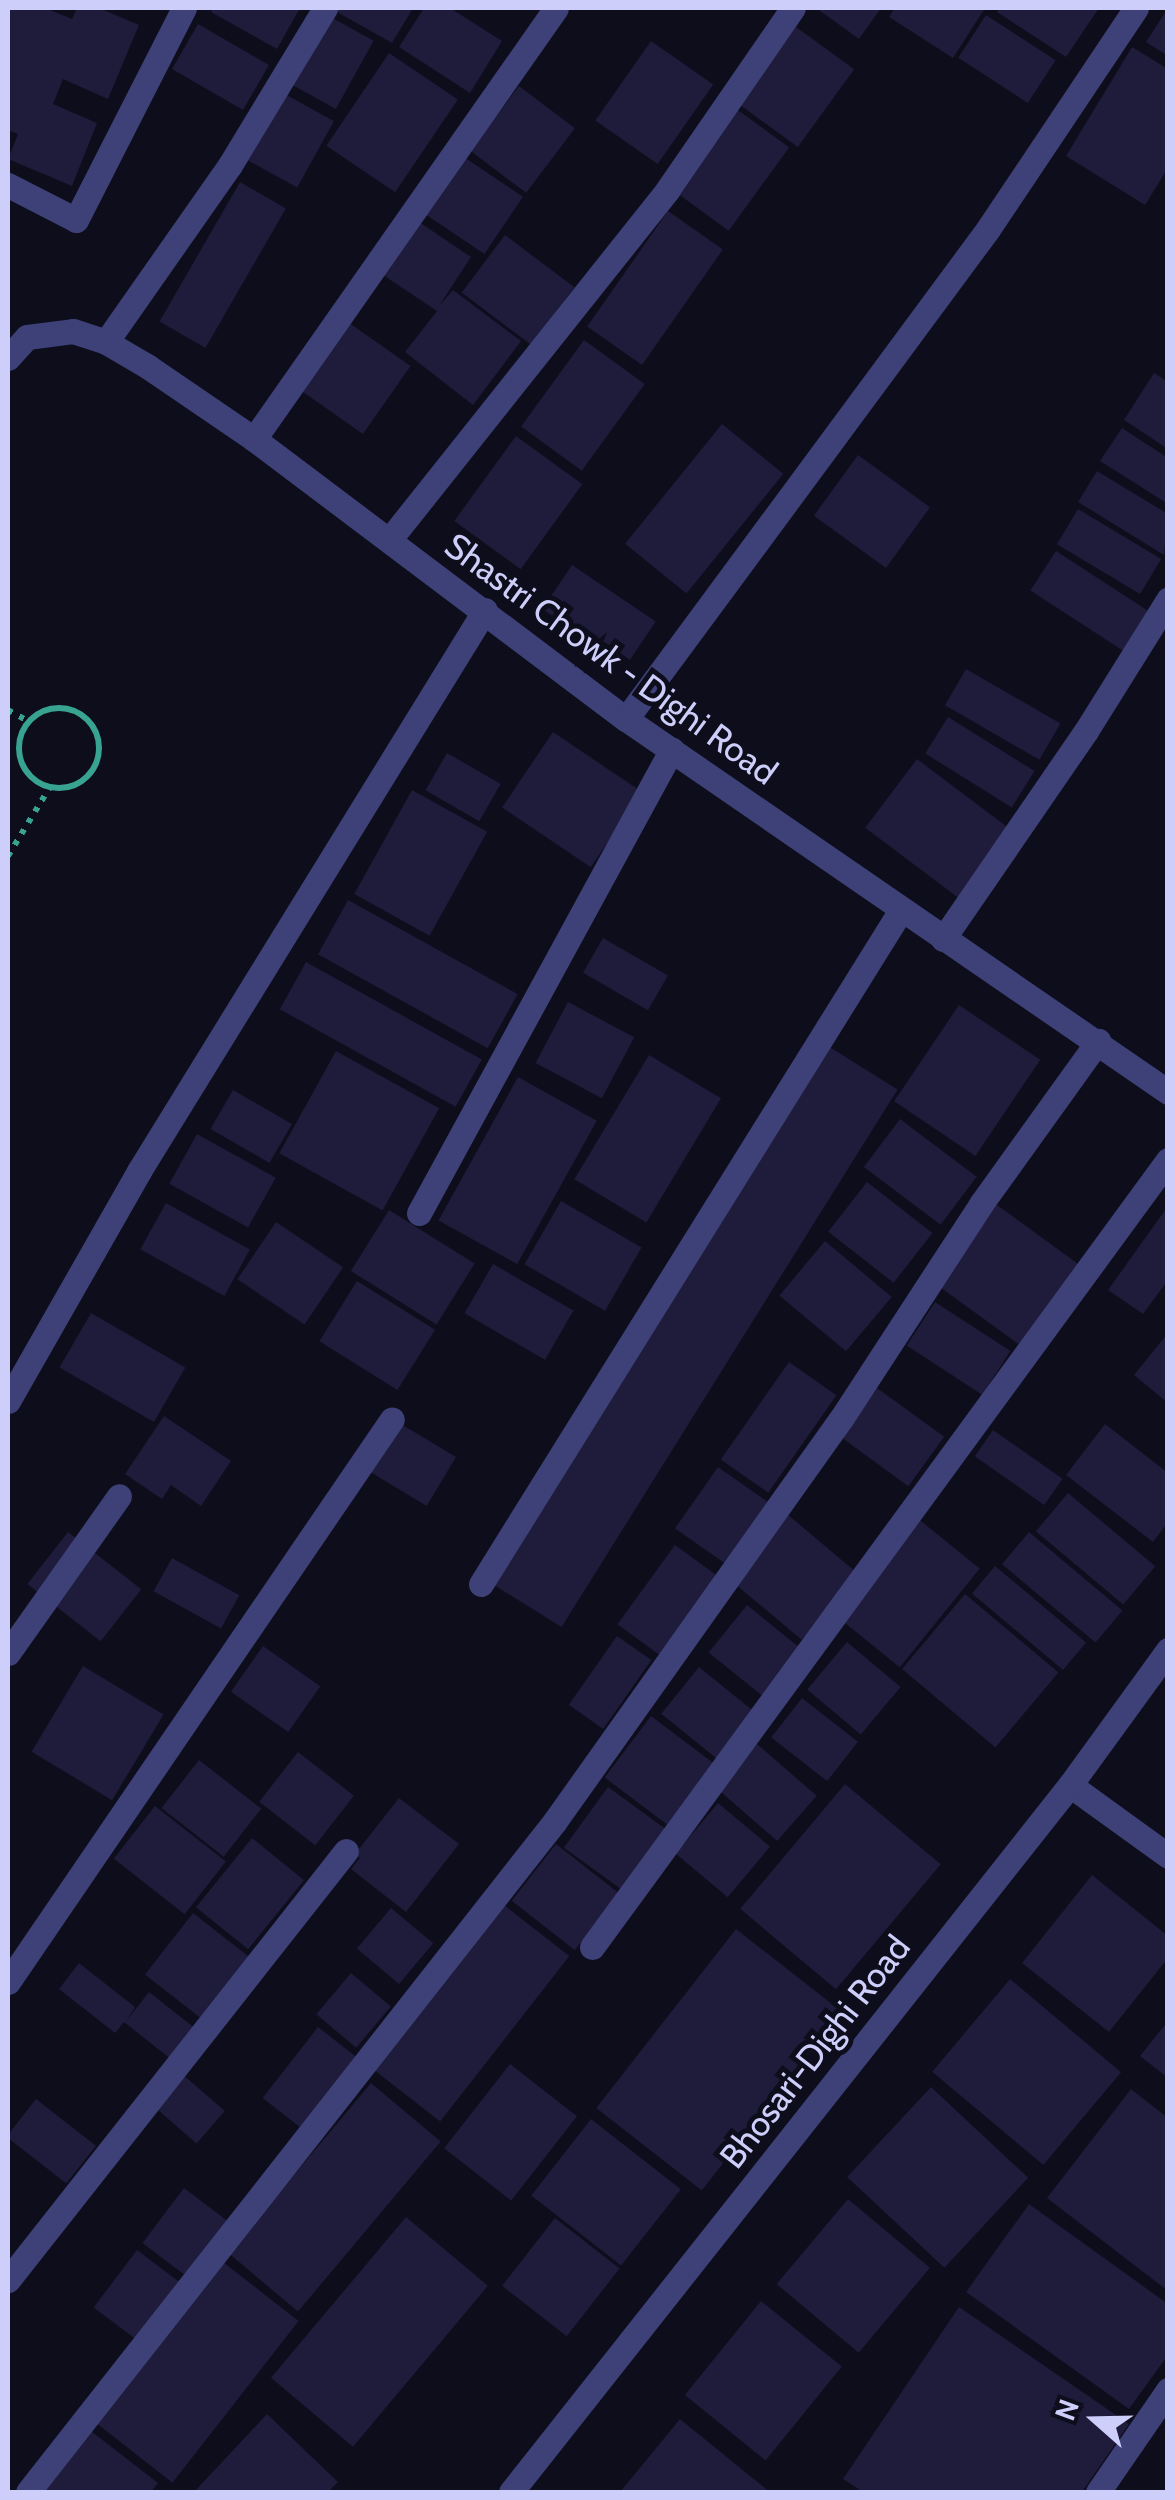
<!DOCTYPE html>
<style>
body{margin:0}
#map{position:relative;width:1175px;height:2500px;overflow:hidden;background:#0e0d1c;font-family:Cabin,sans-serif}
div>[style]{position:absolute}
[style*='--x']{left:calc(var(--x)*1px);top:calc(var(--y)*1px);width:calc(var(--w)*1px);rotate:calc(var(--a)*1deg)}
.building>*{inset:0;background:#1e1b3b;transform-origin:0 0}
.path>*{height:6px;margin-top:-3px;transform-origin:0;background:repeating-linear-gradient(90deg,#39a391 0 5px,transparent 0 13px)}
.path>.ring{margin:-3px;padding:0;box-sizing:content-box;background:none;border:6px solid #39a391;border-radius:50%}
.minor>*{height:25px;margin:-12.5px;padding:0 12.5px;transform-origin:12.5px;border-radius:12.5px;background:#3d4177}
span{translate:-50% -50%;white-space:nowrap;text-align:center;line-height:1.15;-webkit-text-stroke:10px #0e0d1c;paint-order:stroke}
.street-label{font-size:35px;color:#cecefa}
.frame{position:absolute;inset:0;border:10px solid #cecefa;pointer-events:none}
.north{position:absolute;left:1045px;top:2370px;width:100px;height:100px;-webkit-text-stroke:8px #0e0d1c;paint-order:stroke;rotate:290deg;font-size:28px;font-weight:700;line-height:40px;text-align:center;color:#cecefa}
.north::after{content:'';display:block;margin:auto;width:35px;height:45px;background:#cecefa;clip-path:polygon(50% 0,100% 100%,50% 72%,0 100%)}
</style>
<div id="map">
<div class="building">
<div style="clip-path:polygon(8px 8px,45px 8px,72px 19px,77px 8px,99px 8px,139px 25px,108px 99px,63px 79px,53px 104px,97px 123px,72px 186px,8px 159px,18px 134px,8px 130px)"></div>
<div style="clip-path:polygon(213px 8px,300px 8px,277px 49px,211px 12px)"></div>
<div style="clip-path:polygon(330px 8px,413px 8px,392px 43px)"></div>
<div style="clip-path:polygon(424px 8px,450px 8px,502px 41px,470px 93px,399px 47px)"></div>
<div style="clip-path:polygon(816px 8px,881px 8px,859px 39px)"></div>
<div style="clip-path:polygon(895px 8px,985px 8px,953px 58px,889px 17px)"></div>
<div style="clip-path:polygon(1000px 8px,1099px 8px,1066px 57px,997px 12px)"></div>
<div style="clip-path:polygon(1168px 8px,1168px 56px,1146px 42px)"></div>
<div style="left:986px;top:15px;width:83px;height:51px;rotate:33deg"></div>
<div style="left:329px;top:16px;width:51px;height:78px;rotate:29deg"></div>
<div style="left:198px;top:24px;width:82px;height:52px;rotate:30deg"></div>
<div style="left:796px;top:27px;width:72px;height:96px;rotate:36deg"></div>
<div style="left:651px;top:41px;width:76px;height:97px;rotate:35deg"></div>
<div style="clip-path:polygon(1132px 47px,1168px 69px,1168px 168px,1145px 205px,1066px 156px)"></div>
<div style="left:389px;top:53px;width:83px;height:112px;rotate:34deg"></div>
<div style="left:519px;top:86px;width:70px;height:81px;rotate:37deg"></div>
<div style="left:285px;top:94px;width:56px;height:76px;rotate:29deg"></div>
<div style="left:735px;top:108px;width:67px;height:103px;rotate:36deg"></div>
<div style="left:455px;top:151px;width:82px;height:69px;rotate:34deg"></div>
<div style="left:240px;top:182px;width:53px;height:161px;rotate:30deg"></div>
<div style="left:668px;top:211px;width:67px;height:141px;rotate:35deg"></div>
<div style="clip-path:polygon(416px 220px,471px 257px,439px 306px,453px 290px,521px 341px,473px 405px,405px 352px,437px 311px,380px 273px)"></div>
<div style="left:505px;top:235px;width:87px;height:72px;rotate:37deg"></div>
<div style="left:345px;top:320px;width:80px;height:83px;rotate:35deg"></div>
<div style="left:584px;top:340px;width:75px;height:107px;rotate:36deg"></div>
<div style="clip-path:polygon(1154px 373px,1168px 382px,1168px 449px,1124px 420px)"></div>
<div style="left:722px;top:424px;width:79px;height:154px;rotate:39deg"></div>
<div style="clip-path:polygon(1122px 428px,1168px 458px,1168px 504px,1100px 461px)"></div>
<div style="left:516px;top:436px;width:82px;height:105px;rotate:36deg"></div>
<div style="left:858px;top:455px;width:89px;height:75px;rotate:36deg"></div>
<div style="clip-path:polygon(1097px 471px,1168px 514px,1164px 555px,1078px 502px)"></div>
<div style="left:1078px;top:509px;width:97px;height:41px;rotate:31deg"></div>
<div style="left:1056px;top:551px;width:112px;height:47px;rotate:33deg"></div>
<div style="left:572px;top:565px;width:101px;height:53px;rotate:34deg"></div>
<div style="left:966px;top:669px;width:109px;height:42px;rotate:30deg"></div>
<div style="left:948px;top:717px;width:102px;height:43px;rotate:32deg"></div>
<div style="left:553px;top:732px;width:107px;height:91px;rotate:34deg"></div>
<div style="left:447px;top:753px;width:62px;height:43px;rotate:30deg"></div>
<div style="left:917px;top:759px;width:116px;height:86px;rotate:37deg"></div>
<div style="left:412px;top:790px;width:86px;height:119px;rotate:29deg"></div>
<div style="left:348px;top:900px;width:194px;height:62px;rotate:29deg"></div>
<div style="left:603px;top:938px;width:75px;height:40px;rotate:30deg"></div>
<div style="left:306px;top:962px;width:201px;height:54px;rotate:29deg"></div>
<div style="left:568px;top:1002px;width:75px;height:69px;rotate:28deg"></div>
<div style="left:959px;top:1005px;width:98px;height:116px;rotate:34deg"></div>
<div style="left:828px;top:1046px;width:82px;height:634px;rotate:32deg"></div>
<div style="left:336px;top:1051px;width:118px;height:117px;rotate:29deg"></div>
<div style="left:649px;top:1055px;width:84px;height:145px;rotate:31deg"></div>
<div style="left:518px;top:1077px;width:90px;height:164px;rotate:29deg"></div>
<div style="left:233px;top:1090px;width:68px;height:45px;rotate:30deg"></div>
<div style="left:900px;top:1119px;width:96px;height:60px;rotate:37deg"></div>
<div style="left:197px;top:1134px;width:90px;height:57px;rotate:29deg"></div>
<div style="left:867px;top:1182px;width:83px;height:63px;rotate:38deg"></div>
<div style="left:561px;top:1201px;width:93px;height:73px;rotate:30deg"></div>
<div style="left:993px;top:1202px;width:110px;height:100px;rotate:36deg"></div>
<div style="left:166px;top:1203px;width:96px;height:53px;rotate:29deg"></div>
<div style="clip-path:polygon(1168px 1206px,1168px 1280px,1143px 1314px,1108px 1290px)"></div>
<div style="left:389px;top:1210px;width:101px;height:72px;rotate:32deg"></div>
<div style="left:276px;top:1222px;width:81px;height:69px;rotate:34deg"></div>
<div style="left:825px;top:1241px;width:87px;height:71px;rotate:40deg"></div>
<div style="left:493px;top:1264px;width:93px;height:57px;rotate:30deg"></div>
<div style="left:357px;top:1281px;width:92px;height:71px;rotate:32deg"></div>
<div style="left:935px;top:1302px;width:90px;height:52px;rotate:33deg"></div>
<div style="left:91px;top:1313px;width:109px;height:63px;rotate:30deg"></div>
<div style="clip-path:polygon(1168px 1333px,1168px 1403px,1134px 1375px)"></div>
<div style="left:789px;top:1362px;width:58px;height:119px;rotate:35deg"></div>
<div style="left:877px;top:1388px;width:83px;height:61px;rotate:36deg"></div>
<div style="clip-path:polygon(164px 1416px,231px 1461px,201px 1506px,171px 1485px,162px 1499px,125px 1474px)"></div>
<div style="left:396px;top:1421px;width:70px;height:57px;rotate:31deg"></div>
<div style="clip-path:polygon(1105px 1424px,1168px 1473px,1168px 1522px,1153px 1542px,1066px 1475px)"></div>
<div style="left:993px;top:1430px;width:85px;height:32px;rotate:35deg"></div>
<div style="left:718px;top:1467px;width:67px;height:75px;rotate:35deg"></div>
<div style="left:1068px;top:1493px;width:114px;height:50px;rotate:40deg"></div>
<div style="left:787px;top:1514px;width:92px;height:87px;rotate:40deg"></div>
<div style="left:916px;top:1517px;width:82px;height:127px;rotate:39deg"></div>
<div style="left:68px;top:1532px;width:93px;height:66px;rotate:38deg"></div>
<div style="left:1029px;top:1532px;width:122px;height:42px;rotate:40deg"></div>
<div style="left:675px;top:1545px;width:56px;height:98px;rotate:36deg"></div>
<div style="left:172px;top:1558px;width:77px;height:38px;rotate:29deg"></div>
<div style="left:995px;top:1566px;width:119px;height:36px;rotate:40deg"></div>
<div style="left:965px;top:1594px;width:122px;height:98px;rotate:40deg"></div>
<div style="left:747px;top:1605px;width:72px;height:61px;rotate:39deg"></div>
<div style="left:617px;top:1636px;width:42px;height:84px;rotate:35deg"></div>
<div style="left:847px;top:1642px;width:70px;height:62px;rotate:40deg"></div>
<div style="left:263px;top:1646px;width:70px;height:56px;rotate:35deg"></div>
<div style="left:83px;top:1666px;width:94px;height:100px;rotate:31deg"></div>
<div style="left:699px;top:1667px;width:72px;height:60px;rotate:39deg"></div>
<div style="left:802px;top:1698px;width:71px;height:50px;rotate:38deg"></div>
<div style="left:651px;top:1716px;width:78px;height:77px;rotate:37deg"></div>
<div style="left:757px;top:1744px;width:79px;height:60px;rotate:41deg"></div>
<div style="left:298px;top:1752px;width:71px;height:63px;rotate:38deg"></div>
<div style="left:199px;top:1760px;width:79px;height:61px;rotate:38deg"></div>
<div style="left:845px;top:1784px;width:125px;height:163px;rotate:40deg"></div>
<div style="left:608px;top:1787px;width:73px;height:75px;rotate:36deg"></div>
<div style="clip-path:polygon(399px 1798px,459px 1844px,406px 1912px,351px 1869px,360px 1858px,355px 1854px)"></div>
<div style="left:718px;top:1803px;width:68px;height:66px;rotate:40deg"></div>
<div style="left:155px;top:1806px;width:90px;height:67px;rotate:38deg"></div>
<div style="left:252px;top:1838px;width:67px;height:89px;rotate:39deg"></div>
<div style="left:556px;top:1844px;width:80px;height:72px;rotate:38deg"></div>
<div style="clip-path:polygon(1092px 1875px,1168px 1936px,1168px 1958px,1109px 2032px,1022px 1963px)"></div>
<div style="left:504px;top:1905px;width:83px;height:210px;rotate:38deg"></div>
<div style="left:391px;top:1908px;width:55px;height:53px;rotate:40deg"></div>
<div style="left:193px;top:1913px;width:73px;height:78px;rotate:38deg"></div>
<div style="left:736px;top:1929px;width:134px;height:227px;rotate:38deg"></div>
<div style="clip-path:polygon(79px 1963px,135px 2007px,127px 2020px,149px 1992px,201px 2033px,177px 2064px,124px 2022px,115px 2033px,59px 1989px)"></div>
<div style="left:351px;top:1973px;width:52px;height:54px;rotate:40deg"></div>
<div style="left:1010px;top:1979px;width:145px;height:121px;rotate:40deg"></div>
<div style="clip-path:polygon(1168px 2021px,1168px 2078px,1140px 2056px)"></div>
<div style="left:318px;top:2027px;width:52px;height:90px;rotate:38deg"></div>
<div style="left:510px;top:2064px;width:85px;height:107px;rotate:38deg"></div>
<div style="left:181px;top:2073px;width:58px;height:43px;rotate:41deg"></div>
<div style="left:371px;top:2083px;width:91px;height:222px;rotate:40deg"></div>
<div style="left:931px;top:2087px;width:133px;height:123px;rotate:43deg"></div>
<div style="clip-path:polygon(1131px 2089px,1168px 2118px,1168px 2291px,1047px 2198px)"></div>
<div style="left:36px;top:2099px;width:76px;height:48px;rotate:38deg"></div>
<div style="left:591px;top:2119px;width:114px;height:97px;rotate:38deg"></div>
<div style="left:184px;top:2188px;width:58px;height:69px;rotate:37deg"></div>
<div style="left:848px;top:2199px;width:107px;height:111px;rotate:40deg"></div>
<div style="clip-path:polygon(1029px 2204px,1168px 2304px,1168px 2355px,1129px 2409px,966px 2292px)"></div>
<div style="left:406px;top:2217px;width:107px;height:210px;rotate:40deg"></div>
<div style="left:555px;top:2218px;width:82px;height:86px;rotate:38deg"></div>
<div style="left:137px;top:2250px;width:59px;height:72px;rotate:37deg"></div>
<div style="left:223px;top:2262px;width:96px;height:205px;rotate:38deg"></div>
<div style="left:761px;top:2301px;width:104px;height:121px;rotate:39deg"></div>
<div style="clip-path:polygon(959px 2307px,1129px 2424px,1082px 2492px,863px 2492px,843px 2479px)"></div>
<div style="clip-path:polygon(267px 2414px,338px 2482px,328px 2492px,194px 2492px)"></div>
<div style="clip-path:polygon(680px 2419px,770px 2492px,620px 2492px)"></div>
<div style="clip-path:polygon(91px 2431px,158px 2483px,151px 2492px,43px 2492px)"></div>
</div>
<div class="path">
<div class="ring" style="left:19px;top:708px;width:74px;height:74px"></div>
<div style="--x:8;--y:710;--w:23;--a:29"></div>
<div style="--x:8;--y:856;--w:81;--a:-58.7"></div>
</div>
<div class="minor">
<div style="--x:8;--y:185;--w:76;--a:27.2"></div>
<div style="--x:76;--y:220;--w:238;--a:-63"></div>
<div style="--x:106;--y:342;--w:216;--a:-55"></div>
<div style="--x:230;--y:165;--w:184;--a:-58.8"></div>
<div style="--x:8;--y:358;--w:28;--a:-48"></div>
<div style="--x:27;--y:337;--w:46;--a:-7.4"></div>
<div style="--x:73;--y:331;--w:35;--a:18"></div>
<div style="--x:106;--y:342;--w:48;--a:30.3"></div>
<div style="--x:147;--y:366;--w:130;--a:34.3"></div>
<div style="--x:254;--y:439;--w:466;--a:37"></div>
<div style="--x:626;--y:719;--w:658;--a:34.54"></div>
<div style="--x:254;--y:439;--w:526;--a:-54.98"></div>
<div style="--x:390;--y:539;--w:447;--a:-51.5"></div>
<div style="--x:668;--y:189;--w:220;--a:-55.4"></div>
<div style="--x:626;--y:719;--w:609;--a:-53.54"></div>
<div style="--x:988;--y:229;--w:266;--a:-56.2"></div>
<div style="--x:943;--y:939;--w:252;--a:-55.5"></div>
<div style="--x:1086;--y:731;--w:155;--a:-58"></div>
<div style="--x:419;--y:1213;--w:528;--a:-61.4"></div>
<div style="--x:8;--y:1401;--w:265;--a:-60.3"></div>
<div style="--x:139;--y:1171;--w:659;--a:-58.34"></div>
<div style="--x:481;--y:1584;--w:794;--a:-58.07"></div>
<div style="--x:8;--y:1653;--w:192;--a:-54.7"></div>
<div style="--x:1070;--y:1785;--w:121;--a:35.9"></div>
<div style="--x:592;--y:1947;--w:975;--a:-53.8"></div>
<div style="--x:8;--y:1982;--w:681;--a:-55.7"></div>
<div style="--x:8;--y:2280;--w:546;--a:-51.77"></div>
<div style="--x:28;--y:2492;--w:853;--a:-51.85"></div>
<div style="--x:555;--y:1821;--w:493;--a:-54.6"></div>
<div style="--x:841;--y:1419;--w:257;--a:-56.9"></div>
<div style="--x:981;--y:1204;--w:201;--a:-54.3"></div>
<div style="--x:511;--y:2492;--w:901;--a:-51.67"></div>
<div style="--x:1070;--y:1785;--w:167;--a:-54"></div>
<div style="--x:1098;--y:2492;--w:124;--a:-55.5"></div>
</div>
<div class="street-label">
<span style="left:611px;top:659px;rotate:36deg">Shastri Chowk - Dighi Road</span>
<span style="left:815px;top:2052px;rotate:-52deg">Bhosari-Dighi Road</span>
</div>
<div class="frame"></div>
<div class="north">N</div>
</div>
